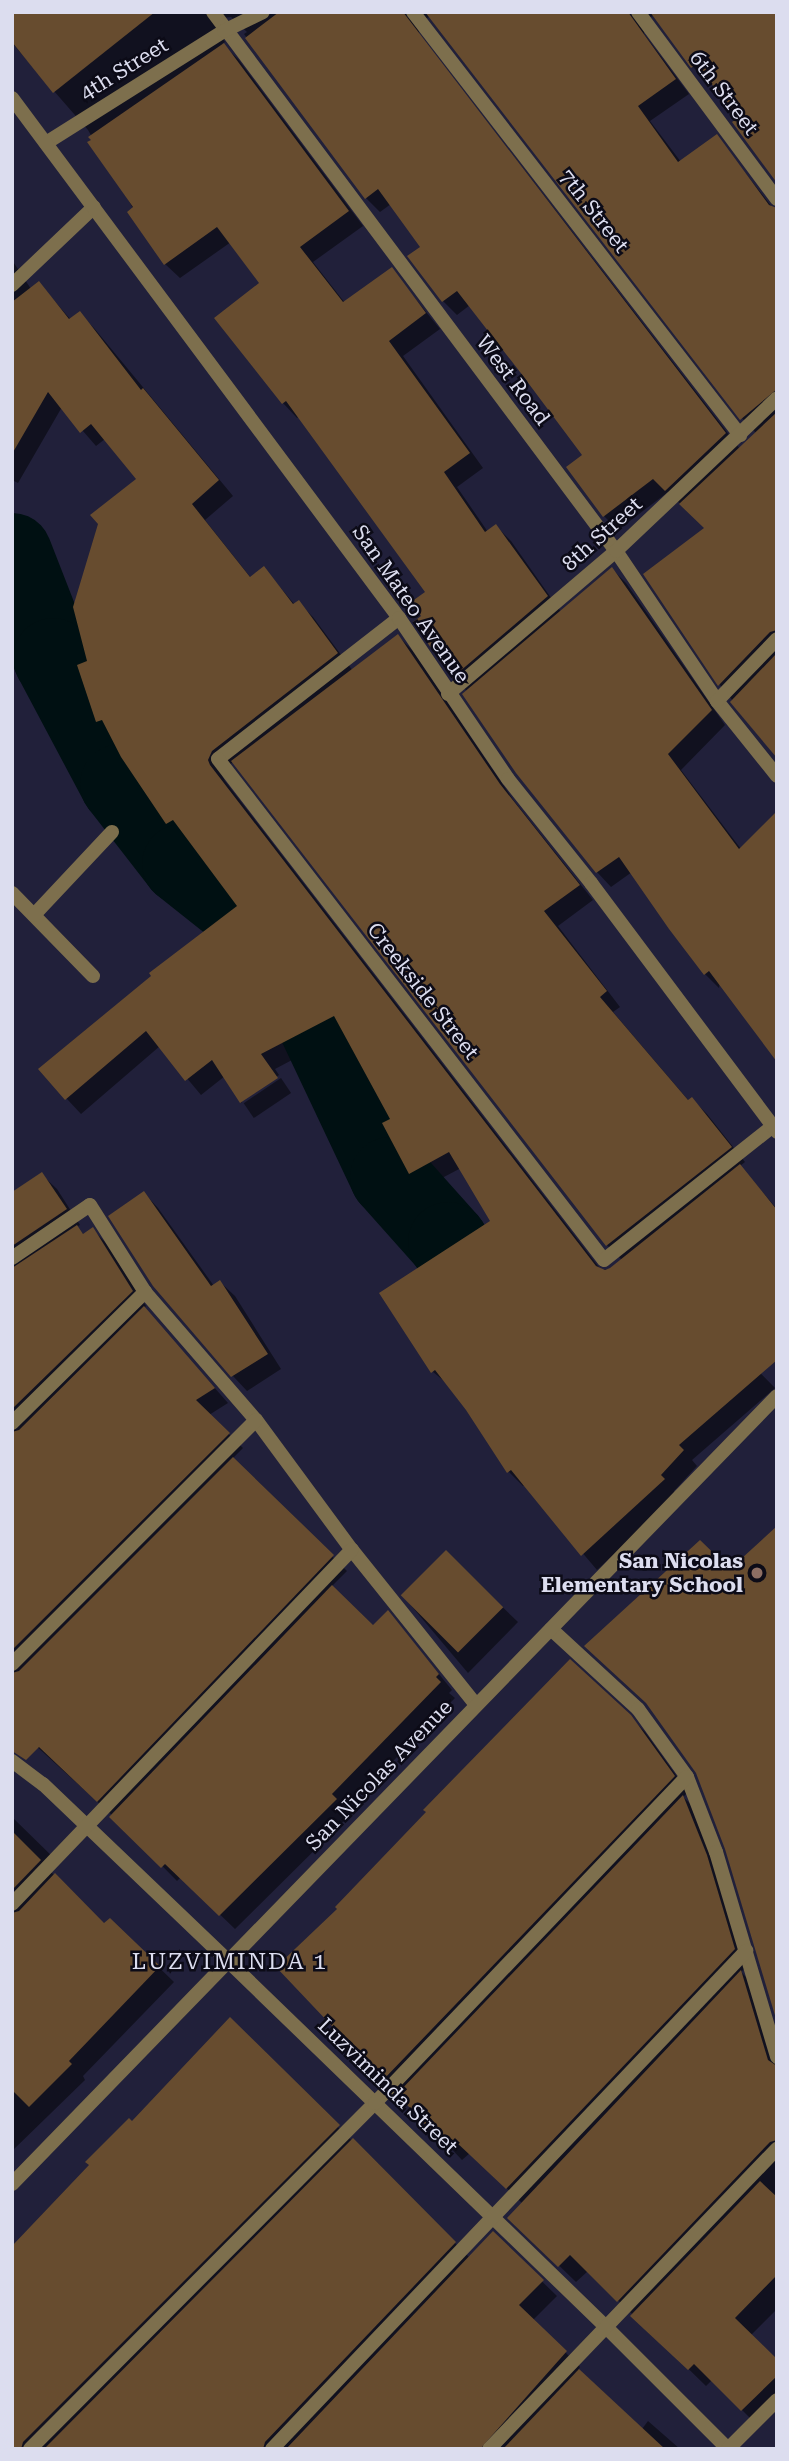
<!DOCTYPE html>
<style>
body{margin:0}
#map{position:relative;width:789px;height:2461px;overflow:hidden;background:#21203a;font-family:"Roboto Serif",serif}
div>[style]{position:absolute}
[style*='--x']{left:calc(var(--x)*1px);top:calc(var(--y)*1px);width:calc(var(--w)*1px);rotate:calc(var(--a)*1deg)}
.shadow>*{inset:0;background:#0007;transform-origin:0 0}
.river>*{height:80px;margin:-40px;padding:0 40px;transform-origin:40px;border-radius:40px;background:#001012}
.building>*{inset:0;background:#674c2f;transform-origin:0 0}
.minor>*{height:14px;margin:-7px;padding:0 7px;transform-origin:7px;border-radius:7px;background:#7d6f4d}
.tertiary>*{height:14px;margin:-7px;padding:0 7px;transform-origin:7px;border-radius:7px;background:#7d6f4d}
.dots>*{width:19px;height:19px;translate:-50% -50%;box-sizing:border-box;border:4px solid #0c0b17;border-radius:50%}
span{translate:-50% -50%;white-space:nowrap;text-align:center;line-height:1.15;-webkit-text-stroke:5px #0c0b17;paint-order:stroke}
.street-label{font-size:21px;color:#dcddef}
.poi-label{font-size:21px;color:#dcddef;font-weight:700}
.right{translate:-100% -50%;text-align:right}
.neighbourhood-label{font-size:23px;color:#dcddef;letter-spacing:2px}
.frame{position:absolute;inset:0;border:14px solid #dcddef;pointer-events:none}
</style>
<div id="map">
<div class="shadow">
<div style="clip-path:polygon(evenodd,12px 12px,777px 12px,741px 118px,710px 79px,707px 81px,693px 67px,653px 16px,645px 19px,644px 34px,689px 94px,650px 121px,681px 162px,716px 136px,772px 207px,777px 208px,777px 755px,720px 685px,646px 575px,706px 528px,668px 492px,618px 530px,604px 516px,584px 456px,470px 305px,457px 315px,443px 301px,423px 247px,391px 204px,380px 212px,366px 198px,244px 34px,247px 32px,231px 17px,222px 18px,217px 29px,225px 42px,222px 44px,238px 59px,363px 226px,313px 262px,345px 303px,391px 269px,440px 329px,403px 356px,483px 468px,457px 487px,488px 532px,496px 526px,511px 541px,561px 612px,612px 569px,626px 583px,725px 725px,681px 770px,741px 849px,719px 988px,705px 974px,632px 872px,611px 887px,597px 872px,517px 772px,468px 692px,453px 677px,423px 616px,428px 592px,300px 416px,297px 418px,283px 403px,261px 284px,231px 242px,180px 278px,165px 264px,88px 130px,12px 43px,12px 12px,429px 17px,742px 418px,756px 433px,740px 449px,419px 34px,418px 22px,429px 17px)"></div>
<div style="clip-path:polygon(evenodd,12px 260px,31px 289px,39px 283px,71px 320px,79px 313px,94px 328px,233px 496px,205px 520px,251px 578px,264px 568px,295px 605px,298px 602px,313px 617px,353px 671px,398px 636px,413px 651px,514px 801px,593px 900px,558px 926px,620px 1007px,613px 1012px,689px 1101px,692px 1099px,707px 1114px,745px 1162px,740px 1166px,777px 1209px,777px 1300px,693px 1305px,775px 1388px,692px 1460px,697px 1466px,674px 1491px,678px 1495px,597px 1570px,525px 1485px,523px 1486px,509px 1472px,467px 1409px,449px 1385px,433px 1372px,493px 1221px,461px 1168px,425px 1187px,410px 1173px,392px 1120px,345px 1032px,275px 1069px,279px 1075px,242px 1099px,242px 1103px,225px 1076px,201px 1095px,160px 1046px,81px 1114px,40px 1070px,239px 907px,186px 835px,182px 838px,168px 823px,111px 734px,98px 721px,89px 662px,139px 479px,105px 439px,96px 446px,62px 407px,18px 483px,12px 480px,12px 260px,234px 760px,607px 1245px,622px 1260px,611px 1269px,601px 1270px,225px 781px,222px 775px,234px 760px)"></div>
<div style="left:281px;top:1078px;width:18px;height:45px;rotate:56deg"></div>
<div style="clip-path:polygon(42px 1175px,57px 1189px,80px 1225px,76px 1227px,84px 1235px,92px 1229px,107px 1244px,146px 1306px,144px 1308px,228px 1403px,209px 1415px,243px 1448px,232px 1459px,347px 1571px,331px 1587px,373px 1627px,388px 1612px,452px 1690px,449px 1693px,455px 1698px,345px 1810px,350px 1815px,235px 1929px,181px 1877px,177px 1881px,113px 1816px,12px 1724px,12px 1195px)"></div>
<div style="clip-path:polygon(144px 1193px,158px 1208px,214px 1286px,220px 1282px,235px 1296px,281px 1369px,247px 1391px,233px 1376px)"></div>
<div style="clip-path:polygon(446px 1553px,518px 1622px,468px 1673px,403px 1596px)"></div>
<div style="clip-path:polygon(630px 1717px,645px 1732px,688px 1792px,683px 1797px,698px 1811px,749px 1964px,741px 1972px,758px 1989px,777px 2053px,777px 2309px,750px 2336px,777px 2362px,777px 2409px,759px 2427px,712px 2380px,706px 2386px,588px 2271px,576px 2282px,510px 2218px,523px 2204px,470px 2153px,462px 2160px,279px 1967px)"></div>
<div style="clip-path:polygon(12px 1817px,58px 1862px,49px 1870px,54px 1875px,104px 1926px,110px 1920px,174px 1982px,83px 2076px,85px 2080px,12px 2151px)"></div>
<div style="clip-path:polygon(230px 2020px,470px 2258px,493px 2234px,557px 2296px,533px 2320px,580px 2367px,578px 2370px,642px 2429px,648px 2421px,680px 2449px,12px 2449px,132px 2124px)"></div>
</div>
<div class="river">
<div style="--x:12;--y:553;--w:113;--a:68.7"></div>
<div style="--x:53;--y:658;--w:143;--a:62"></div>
<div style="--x:120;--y:784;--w:101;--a:52.2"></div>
<div style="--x:182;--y:864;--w:122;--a:38.4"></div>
<div style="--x:278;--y:940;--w:262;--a:64.7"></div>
<div style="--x:390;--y:1177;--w:87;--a:48.3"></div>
<div style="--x:448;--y:1242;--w:115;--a:58.5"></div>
</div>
<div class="building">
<div style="clip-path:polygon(12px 12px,155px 12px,53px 93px,12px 42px)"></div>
<div style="clip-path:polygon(279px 12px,403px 12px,726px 433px,665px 491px,653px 479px,603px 517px,566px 467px,582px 455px,520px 372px,457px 291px,442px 302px,407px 256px,420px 247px,378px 189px,365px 199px,245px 38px)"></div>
<div style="clip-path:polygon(425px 12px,628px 12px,676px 79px,638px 106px,678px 162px,717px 134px,769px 205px,777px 208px,777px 389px,740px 420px)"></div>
<div style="clip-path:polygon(650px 12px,777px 12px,777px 183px,732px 122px,738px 118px,696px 64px,691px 68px)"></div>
<div style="clip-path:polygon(224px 43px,349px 211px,300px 247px,343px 302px,392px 267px,426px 313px,389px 341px,470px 453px,444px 472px,485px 532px,496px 524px,548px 596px,452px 678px,413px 622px,421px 616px,411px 602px,425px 592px,286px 401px,282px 404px,214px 318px,259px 283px,217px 227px,164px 265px,127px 212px,133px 207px,87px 142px,91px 140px,88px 137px)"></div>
<div style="clip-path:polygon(39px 281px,69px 319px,80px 311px,141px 390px,143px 388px,219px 480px,192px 504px,250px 577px,264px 566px,293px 604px,299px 600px,338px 653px,212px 751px,208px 760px,210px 765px,596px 1266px,605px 1270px,610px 1268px,740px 1164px,777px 1210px,777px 1360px,679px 1445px,684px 1450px,661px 1475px,665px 1479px,581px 1556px,511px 1470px,507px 1473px,466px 1410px,435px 1370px,431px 1373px,379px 1293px,490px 1221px,449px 1152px,409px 1174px,382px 1123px,390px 1119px,334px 1016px,261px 1054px,278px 1078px,240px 1103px,212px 1060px,185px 1081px,146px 1031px,65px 1100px,38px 1069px,151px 976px,149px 973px,237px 906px,173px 820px,166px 824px,121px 757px,102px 720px,96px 722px,77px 665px,87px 661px,73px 607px,98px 524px,90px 515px,136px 479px,91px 424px,80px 433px,48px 392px,12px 454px,12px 302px)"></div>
<div style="clip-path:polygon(777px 412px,777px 630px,770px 632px,718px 686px,643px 574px,704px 528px,679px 504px)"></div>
<div style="clip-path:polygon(612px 567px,712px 710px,668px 754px,739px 849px,777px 811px,777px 1062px,709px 971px,704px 975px,669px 929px,619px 857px,596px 873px,516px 773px,462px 694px)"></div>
<div style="clip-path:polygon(398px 634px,500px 784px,580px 885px,544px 911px,607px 991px,600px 997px,688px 1100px,692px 1097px,732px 1147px,606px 1246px,231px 761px)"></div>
<div style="clip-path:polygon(777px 653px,777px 758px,730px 702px)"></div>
<div style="clip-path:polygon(42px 1172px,67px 1209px,12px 1246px,12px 1192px)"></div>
<div style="clip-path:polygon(144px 1191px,211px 1286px,220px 1280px,268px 1354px,231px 1377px,153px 1286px,108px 1216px)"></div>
<div style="clip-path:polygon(77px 1225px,83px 1234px,93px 1227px,133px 1291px,12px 1409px,12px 1268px)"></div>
<div style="clip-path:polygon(144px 1306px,215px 1388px,196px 1400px,230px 1433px,12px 1650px,12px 1432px,19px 1430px)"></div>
<div style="clip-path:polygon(233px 1457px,334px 1555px,97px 1802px,39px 1747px,26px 1760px,12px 1751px,12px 1673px,19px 1671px)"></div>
<div style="clip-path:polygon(777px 1526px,777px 2022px,725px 1849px,696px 1773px,646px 1703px,584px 1646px,700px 1540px,730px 1569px)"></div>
<div style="left:446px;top:1550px;width:81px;height:64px;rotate:45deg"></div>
<div style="clip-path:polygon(332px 1585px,373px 1625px,388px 1610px,439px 1674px,436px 1677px,441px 1682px,332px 1794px,337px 1799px,219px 1916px,165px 1864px,161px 1868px,109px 1817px)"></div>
<div style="clip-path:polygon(570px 1659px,631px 1715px,675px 1776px,383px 2080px,276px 1967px,337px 1909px,335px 1907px,426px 1812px,423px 1810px)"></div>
<div style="clip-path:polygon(683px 1795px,707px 1855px,735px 1949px,506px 2189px,454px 2140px,446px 2147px,397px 2094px)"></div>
<div style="clip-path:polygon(12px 1831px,41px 1860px,12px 1890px)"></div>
<div style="clip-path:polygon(55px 1873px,104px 1923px,110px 1918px,160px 1966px,69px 2061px,72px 2064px,29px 2107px,12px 2090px,12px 1913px,19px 1911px)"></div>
<div style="clip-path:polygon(741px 1970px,768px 2060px,777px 2066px,777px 2140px,770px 2142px,617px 2302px,570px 2255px,558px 2267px,507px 2218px)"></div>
<div style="clip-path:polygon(230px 2017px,340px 2125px,23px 2442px,21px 2449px,12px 2449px,12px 2246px,89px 2165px,85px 2162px,129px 2118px,132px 2121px)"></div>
<div style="clip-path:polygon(353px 2138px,456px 2242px,265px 2442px,263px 2449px,44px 2449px)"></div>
<div style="clip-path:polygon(760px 2181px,777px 2197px,777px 2275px,735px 2318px,777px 2359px,777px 2376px,741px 2411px,694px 2364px,688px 2370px,630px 2316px)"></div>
<div style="clip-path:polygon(493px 2231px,544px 2280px,519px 2305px,567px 2351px,480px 2449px,286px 2449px)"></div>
<div style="clip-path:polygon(579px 2369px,665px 2449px,503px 2449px)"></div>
</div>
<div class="minor">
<div style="--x:213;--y:12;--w:673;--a:53.22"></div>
<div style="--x:616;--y:551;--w:181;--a:56"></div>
<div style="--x:717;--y:701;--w:96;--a:51.3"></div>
<div style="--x:413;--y:12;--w:535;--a:52.29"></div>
<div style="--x:638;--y:12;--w:233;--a:53.4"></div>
<div style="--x:46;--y:143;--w:210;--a:-32.2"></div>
<div style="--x:224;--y:31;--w:43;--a:-26"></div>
<div style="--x:12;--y:285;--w:113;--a:-43.6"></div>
<div style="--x:399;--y:618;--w:229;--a:142.1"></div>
<div style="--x:218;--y:759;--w:632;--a:52.39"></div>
<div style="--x:604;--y:1260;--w:214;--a:-38.4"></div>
<div style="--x:448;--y:694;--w:221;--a:-40.4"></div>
<div style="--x:616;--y:551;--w:222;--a:-43.5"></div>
<div style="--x:717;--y:701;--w:86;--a:-45.9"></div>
<div style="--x:12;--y:893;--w:116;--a:45.7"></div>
<div style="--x:34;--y:915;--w:114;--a:-46.8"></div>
<div style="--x:12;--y:1258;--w:94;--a:-34.2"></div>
<div style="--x:90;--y:1205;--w:103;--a:57.7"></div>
<div style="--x:145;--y:1292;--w:169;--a:49.1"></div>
<div style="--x:256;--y:1420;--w:162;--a:53.6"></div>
<div style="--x:352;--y:1550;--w:198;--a:51.3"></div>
<div style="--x:12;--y:1423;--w:187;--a:-44.6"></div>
<div style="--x:551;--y:1629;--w:118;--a:42.6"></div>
<div style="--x:638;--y:1709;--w:84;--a:54.2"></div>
<div style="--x:687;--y:1777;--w:80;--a:68.9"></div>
<div style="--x:716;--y:1852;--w:214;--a:73.4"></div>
<div style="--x:12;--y:1664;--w:345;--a:-45"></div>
<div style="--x:12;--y:1761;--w:39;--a:37"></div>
<div style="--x:43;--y:1784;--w:256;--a:43.7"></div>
<div style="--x:228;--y:1961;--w:525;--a:44.07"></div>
<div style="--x:605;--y:2326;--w:174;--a:45"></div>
<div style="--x:12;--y:1904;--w:491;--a:-46.2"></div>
<div style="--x:30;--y:2449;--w:489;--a:-45.1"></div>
<div style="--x:375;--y:2103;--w:451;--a:-46.3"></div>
<div style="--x:272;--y:2449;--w:688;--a:-46.41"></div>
<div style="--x:489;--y:2449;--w:416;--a:-46.2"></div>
<div style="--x:728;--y:2449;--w:69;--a:-45"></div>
</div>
<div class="tertiary">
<div style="--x:12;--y:98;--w:648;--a:53.34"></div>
<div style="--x:399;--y:618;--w:194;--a:55.9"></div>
<div style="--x:508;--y:779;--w:133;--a:51.4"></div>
<div style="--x:591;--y:883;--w:311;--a:53.2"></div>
<div style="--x:12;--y:2184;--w:1098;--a:-45.85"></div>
</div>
<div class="dots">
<div style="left:757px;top:1573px;background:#8d6e63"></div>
</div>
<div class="street-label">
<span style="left:124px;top:69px;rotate:-32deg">4th Street</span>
<span style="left:724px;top:93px;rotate:53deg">6th Street</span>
<span style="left:594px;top:211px;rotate:52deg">7th Street</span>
<span style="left:513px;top:380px;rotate:53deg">West Road</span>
<span style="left:602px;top:534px;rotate:-42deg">8th Street</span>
<span style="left:411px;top:604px;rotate:55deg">San Mateo Avenue</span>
<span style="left:423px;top:991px;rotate:52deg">Creekside Street</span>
<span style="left:379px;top:1775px;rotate:-46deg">San Nicolas Avenue</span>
<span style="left:388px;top:2086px;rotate:44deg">Luzviminda Street</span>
</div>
<div class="poi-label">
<span class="right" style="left:743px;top:1573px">San Nicolas<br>Elementary School</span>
</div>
<div class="neighbourhood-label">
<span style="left:230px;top:1962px">LUZVIMINDA 1</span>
</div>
<div class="frame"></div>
</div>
